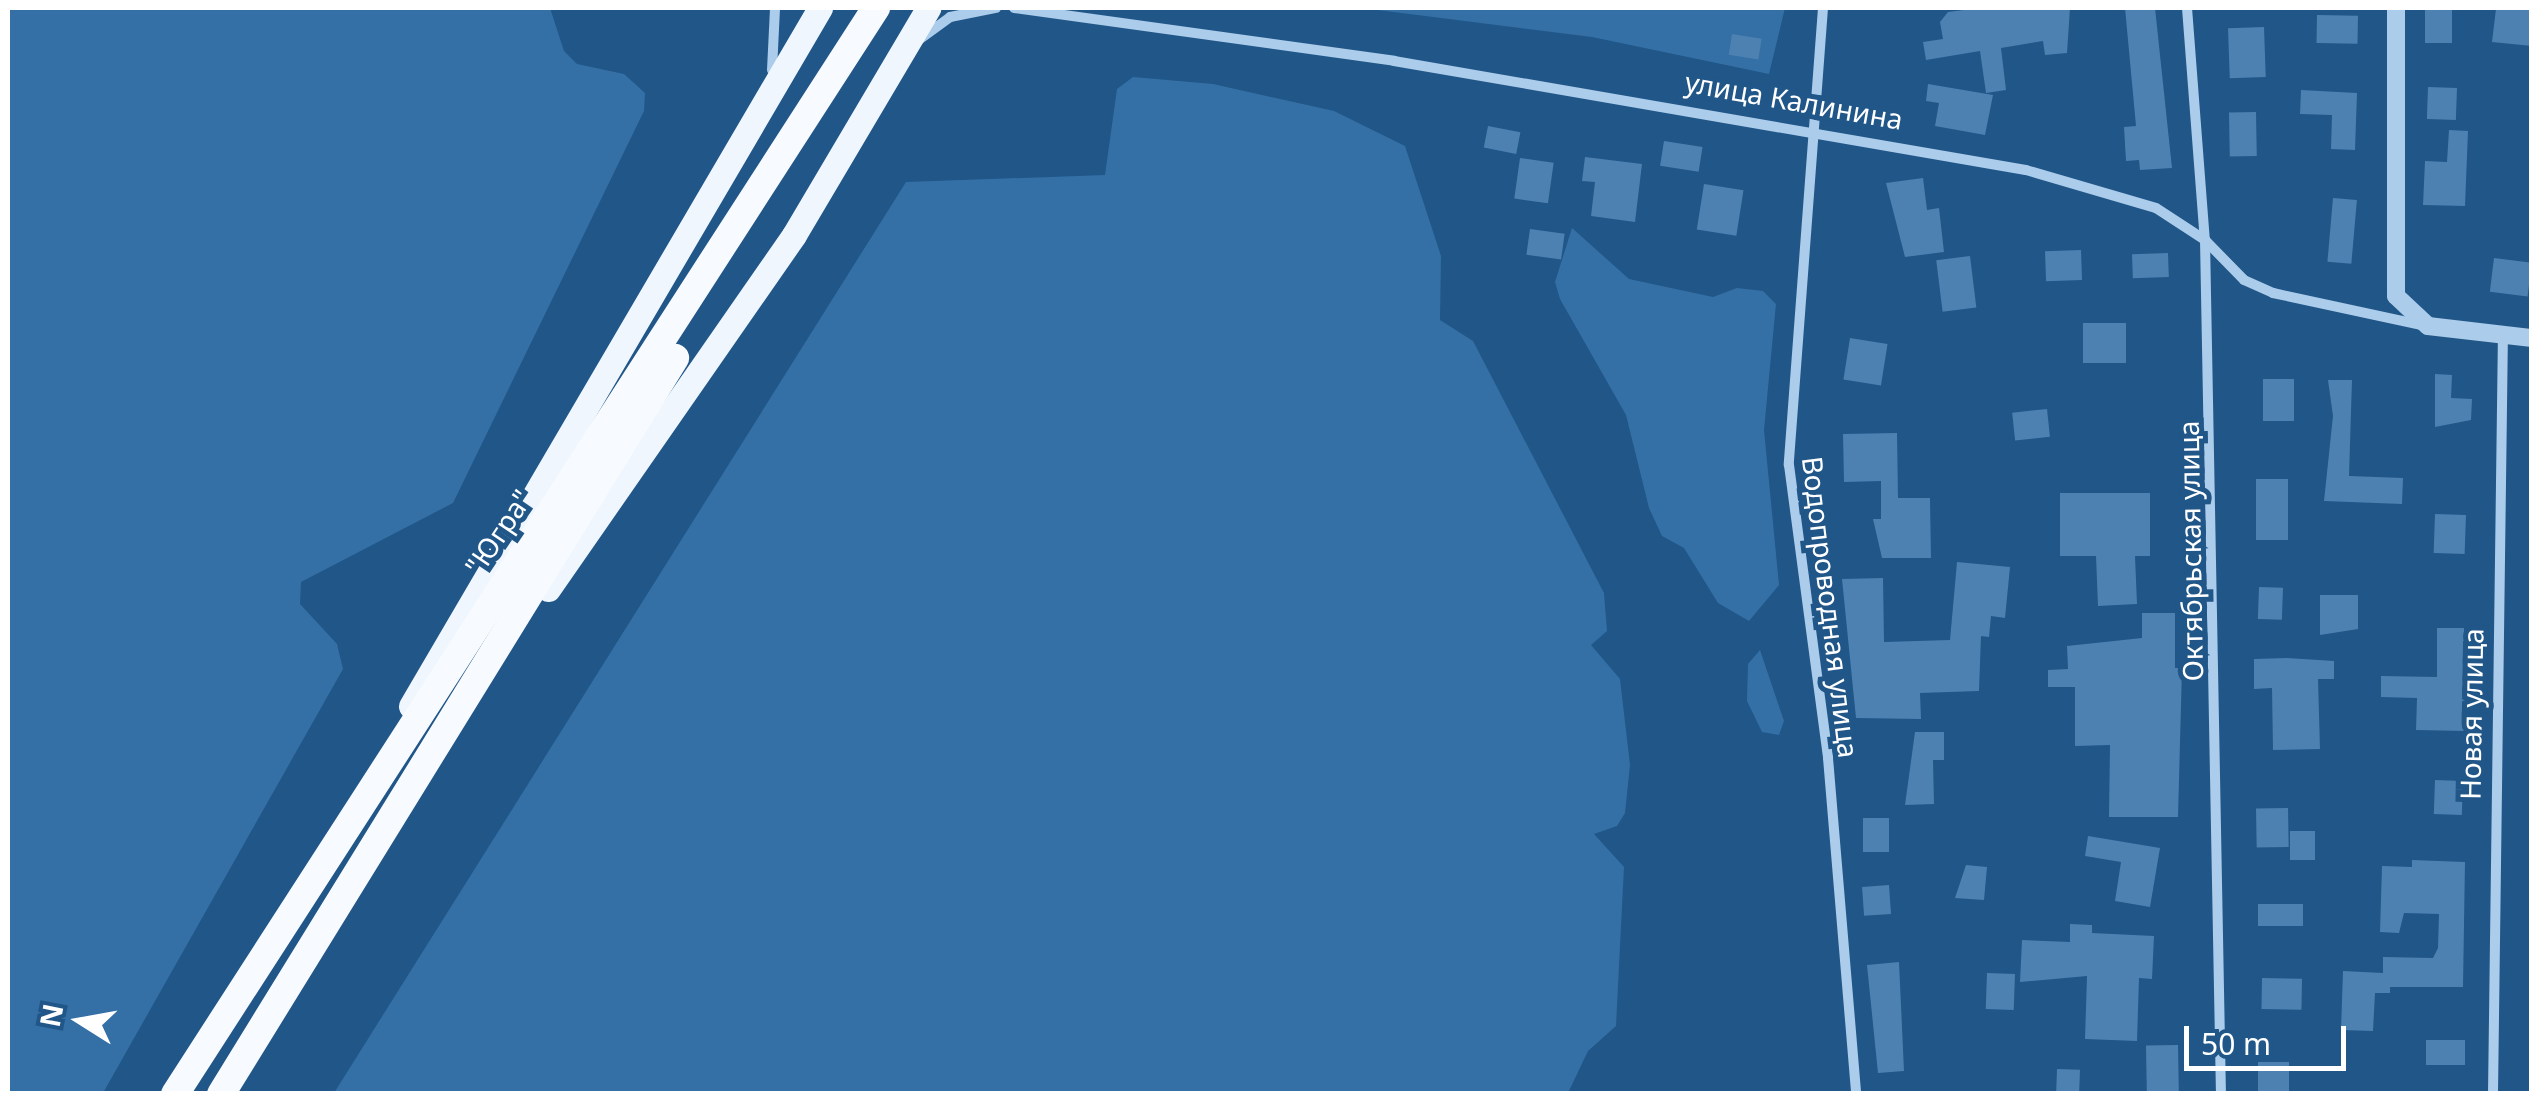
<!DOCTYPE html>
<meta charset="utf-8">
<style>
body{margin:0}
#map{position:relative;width:2539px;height:1101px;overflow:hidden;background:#205688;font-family:"Noto Sans",sans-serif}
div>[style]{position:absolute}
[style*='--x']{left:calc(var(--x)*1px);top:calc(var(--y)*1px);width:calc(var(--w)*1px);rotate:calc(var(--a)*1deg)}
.green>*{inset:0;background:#3470a5}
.building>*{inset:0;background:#4d81b2;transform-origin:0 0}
.minor>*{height:10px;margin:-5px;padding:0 5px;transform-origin:5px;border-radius:5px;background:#abccea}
.tertiary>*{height:18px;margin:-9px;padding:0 9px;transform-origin:9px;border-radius:9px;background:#abccea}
.primary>*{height:25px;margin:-12.5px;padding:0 12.5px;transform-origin:12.5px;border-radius:12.5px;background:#eff6fe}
.trunk>*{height:28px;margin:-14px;padding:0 14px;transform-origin:14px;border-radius:14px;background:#f7fafe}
span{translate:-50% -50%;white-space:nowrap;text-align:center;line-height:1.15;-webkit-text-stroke:10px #205688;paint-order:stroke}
.street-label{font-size:28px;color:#fff}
.frame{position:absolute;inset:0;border:10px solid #fff;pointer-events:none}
.north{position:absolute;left:30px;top:971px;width:100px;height:100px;-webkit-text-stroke:8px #205688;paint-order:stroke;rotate:281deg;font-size:28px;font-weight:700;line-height:40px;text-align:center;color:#fff}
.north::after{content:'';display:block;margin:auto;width:35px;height:45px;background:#fff;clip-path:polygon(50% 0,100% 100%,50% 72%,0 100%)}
.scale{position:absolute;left:2184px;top:1026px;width:162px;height:45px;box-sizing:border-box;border:5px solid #fff;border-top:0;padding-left:12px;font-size:30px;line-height:35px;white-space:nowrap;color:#fff;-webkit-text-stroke:8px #205688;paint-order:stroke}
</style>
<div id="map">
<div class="green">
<div style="clip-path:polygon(8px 8px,550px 8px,564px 51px,577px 64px,624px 74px,645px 93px,644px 111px,453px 503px,301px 582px,300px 604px,337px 644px,343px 669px,103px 1093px,8px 1093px)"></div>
<div style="clip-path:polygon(1362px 8px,1785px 8px,1769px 74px,1592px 37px)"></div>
<div style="clip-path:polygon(1133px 77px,1213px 84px,1334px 111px,1405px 146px,1441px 256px,1440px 320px,1473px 341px,1604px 593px,1607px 631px,1591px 645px,1620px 679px,1630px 765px,1625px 813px,1617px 826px,1594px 834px,1624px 867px,1616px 1026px,1588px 1051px,1568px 1093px,334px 1093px,906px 182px,1105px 175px,1117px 89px)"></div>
<div style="clip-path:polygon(1572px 228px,1629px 279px,1713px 297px,1737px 288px,1763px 291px,1776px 304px,1764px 430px,1779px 585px,1749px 621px,1718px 603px,1684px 548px,1662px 536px,1649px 508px,1626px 415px,1560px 299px,1555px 282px)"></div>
<div style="clip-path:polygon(1760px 650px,1784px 721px,1779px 735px,1762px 732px,1747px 701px,1748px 664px)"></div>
</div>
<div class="building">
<div style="clip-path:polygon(1979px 8px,2070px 8px,2067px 53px,2045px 55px,2043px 41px,2001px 48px,2006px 90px,1986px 93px,1980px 51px,1926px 60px,1923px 42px,1943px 39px,1940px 22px,1948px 12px)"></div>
<div style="clip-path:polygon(2125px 8px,2155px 8px,2172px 168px,2140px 170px,2139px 160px,2126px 161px,2124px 127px,2136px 126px)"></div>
<div style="left:2425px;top:8px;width:27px;height:35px"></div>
<div style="clip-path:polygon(2516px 8px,2532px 8px,2532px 46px,2492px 42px,2496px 9px)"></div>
<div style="left:2317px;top:15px;width:41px;height:28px;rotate:1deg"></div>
<div style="left:2264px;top:27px;width:50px;height:36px;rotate:88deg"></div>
<div style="left:1732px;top:34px;width:30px;height:21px;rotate:9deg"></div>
<div style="clip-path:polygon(1928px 84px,1993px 95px,1985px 135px,1935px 126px,1939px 103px,1926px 101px)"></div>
<div style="left:2428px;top:87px;width:29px;height:32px;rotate:2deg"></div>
<div style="clip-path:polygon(2301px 90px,2357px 93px,2355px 150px,2331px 149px,2332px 115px,2300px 114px)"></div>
<div style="left:2256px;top:112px;width:44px;height:27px;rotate:89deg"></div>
<div style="left:1488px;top:126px;width:33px;height:22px;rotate:11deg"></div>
<div style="clip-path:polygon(2449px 130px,2468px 131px,2465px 206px,2423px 205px,2425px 161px,2447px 162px)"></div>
<div style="left:1664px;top:141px;width:39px;height:25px;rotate:9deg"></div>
<div style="clip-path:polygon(1585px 157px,1642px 164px,1635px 222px,1591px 216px,1595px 182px,1582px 181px)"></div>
<div style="left:1520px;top:158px;width:34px;height:41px;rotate:8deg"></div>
<div style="clip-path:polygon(1923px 178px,1927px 210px,1939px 208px,1944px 252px,1905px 257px,1886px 183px)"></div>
<div style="left:1704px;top:184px;width:40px;height:46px;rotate:9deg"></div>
<div style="left:2333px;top:198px;width:24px;height:64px;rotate:5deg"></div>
<div style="left:1530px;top:229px;width:35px;height:26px;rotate:8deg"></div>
<div style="left:2081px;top:250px;width:30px;height:36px;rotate:88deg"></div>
<div style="left:2168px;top:253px;width:24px;height:36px;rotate:88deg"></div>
<div style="left:1970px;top:256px;width:52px;height:34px;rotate:83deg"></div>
<div style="left:2494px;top:258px;width:38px;height:34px;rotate:7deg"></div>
<div style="left:2126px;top:323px;width:40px;height:43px;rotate:90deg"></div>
<div style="left:1850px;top:338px;width:38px;height:42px;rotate:9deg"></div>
<div style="clip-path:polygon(2435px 374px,2452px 375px,2451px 398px,2472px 399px,2471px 420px,2435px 427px)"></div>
<div style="left:2263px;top:379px;width:31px;height:42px"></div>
<div style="clip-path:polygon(2328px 380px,2352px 380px,2349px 476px,2403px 478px,2402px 504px,2324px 501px,2333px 416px)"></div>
<div style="left:2047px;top:409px;width:28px;height:35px;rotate:84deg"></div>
<div style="clip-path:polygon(1897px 433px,1898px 498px,1930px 498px,1931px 558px,1882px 558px,1873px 519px,1881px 519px,1881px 481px,1844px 482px,1843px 434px)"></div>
<div style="left:2256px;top:479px;width:32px;height:61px"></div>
<div style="clip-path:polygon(2060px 493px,2150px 493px,2150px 556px,2135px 556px,2137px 604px,2098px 606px,2096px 556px,2060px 556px)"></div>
<div style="left:2435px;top:514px;width:31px;height:39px;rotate:2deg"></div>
<div style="clip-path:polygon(1957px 562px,2010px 567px,2005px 618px,1991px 616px,1989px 637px,1981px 636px,1979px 691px,1920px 693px,1921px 719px,1856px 718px,1842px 579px,1883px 578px,1884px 642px,1950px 640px)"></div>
<div style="left:2259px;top:587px;width:24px;height:32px;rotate:2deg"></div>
<div style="clip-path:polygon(2320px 595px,2358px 595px,2358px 629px,2320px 635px)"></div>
<div style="clip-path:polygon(2142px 613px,2175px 613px,2175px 668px,2182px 668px,2178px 817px,2109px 817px,2110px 745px,2075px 746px,2075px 687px,2048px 687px,2048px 670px,2068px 669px,2067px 646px,2142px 638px)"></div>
<div style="clip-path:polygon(2437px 628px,2464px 628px,2466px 731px,2416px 730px,2417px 698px,2381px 697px,2381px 676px,2437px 677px)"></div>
<div style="clip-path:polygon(2287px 658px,2334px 661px,2334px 679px,2318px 679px,2320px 749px,2273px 750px,2272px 688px,2254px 689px,2254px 659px)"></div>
<div style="clip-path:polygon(1915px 732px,1944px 732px,1944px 760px,1933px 760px,1934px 804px,1905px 805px)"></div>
<div style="left:2435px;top:780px;width:28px;height:34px;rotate:2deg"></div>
<div style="left:2288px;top:808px;width:39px;height:32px;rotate:89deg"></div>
<div style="left:1863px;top:818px;width:26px;height:34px"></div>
<div style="left:2290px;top:831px;width:25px;height:29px"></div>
<div style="clip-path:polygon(2088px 836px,2160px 848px,2150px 907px,2115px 901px,2121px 862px,2085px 856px)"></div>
<div style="clip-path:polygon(2412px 860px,2465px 862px,2463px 987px,2390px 987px,2390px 993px,2375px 993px,2373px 1031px,2341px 1030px,2343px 971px,2383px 973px,2383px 957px,2433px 958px,2438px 948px,2439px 914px,2404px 913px,2399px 933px,2380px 932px,2382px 866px,2412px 867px)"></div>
<div style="clip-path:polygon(1966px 865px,1987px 867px,1984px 900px,1955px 898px)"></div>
<div style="left:1889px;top:885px;width:29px;height:27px;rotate:86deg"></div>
<div style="left:2258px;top:904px;width:45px;height:22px"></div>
<div style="clip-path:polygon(2070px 924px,2092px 925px,2092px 933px,2154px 936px,2152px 979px,2139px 978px,2137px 1041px,2085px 1039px,2087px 976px,2020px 982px,2022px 940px,2070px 942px)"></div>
<div style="clip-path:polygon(1899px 962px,1904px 1071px,1878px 1073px,1867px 965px)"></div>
<div style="left:1987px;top:973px;width:28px;height:36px;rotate:2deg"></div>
<div style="left:2262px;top:978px;width:40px;height:31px;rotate:1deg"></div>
<div style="left:2426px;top:1040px;width:39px;height:25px"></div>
<div style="left:2178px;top:1045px;width:49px;height:32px;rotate:89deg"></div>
<div style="left:2258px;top:1062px;width:31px;height:32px"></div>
<div style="left:2057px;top:1069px;width:23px;height:23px;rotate:2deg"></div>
</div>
<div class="minor">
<div style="--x:1014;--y:8;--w:384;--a:7.9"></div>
<div style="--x:1394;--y:61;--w:641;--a:9.79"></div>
<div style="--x:2026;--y:170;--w:135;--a:16.3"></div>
<div style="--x:2156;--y:208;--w:59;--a:33.1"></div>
<div style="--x:2205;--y:240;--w:56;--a:45.7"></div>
<div style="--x:2244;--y:280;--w:32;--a:24"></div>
<div style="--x:2273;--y:293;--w:151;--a:12.2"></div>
<div style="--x:1823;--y:8;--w:458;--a:94.3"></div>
<div style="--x:1789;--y:465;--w:296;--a:82.4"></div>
<div style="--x:1828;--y:758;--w:337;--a:85.2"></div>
<div style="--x:2187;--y:8;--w:233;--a:85.6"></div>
<div style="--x:2205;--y:240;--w:854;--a:88.93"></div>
<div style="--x:920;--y:39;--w:37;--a:-36"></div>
<div style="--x:950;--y:17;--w:47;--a:-11.1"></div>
<div style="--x:772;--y:70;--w:62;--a:-87.2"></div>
<div style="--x:2493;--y:1094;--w:759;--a:-89.25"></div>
</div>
<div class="tertiary">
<div style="--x:2396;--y:8;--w:288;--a:90"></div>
<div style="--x:2396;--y:296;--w:44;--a:43.2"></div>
<div style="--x:2428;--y:326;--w:105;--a:6.6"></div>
</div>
<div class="primary">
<div style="--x:548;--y:589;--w:431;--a:-55.2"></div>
<div style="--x:794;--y:235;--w:264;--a:-59.4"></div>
<div style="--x:411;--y:706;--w:809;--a:-59.63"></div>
</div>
<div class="trunk">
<div style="--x:175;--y:1094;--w:1293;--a:-57.16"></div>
<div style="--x:221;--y:1094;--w:865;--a:-58.33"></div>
</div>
<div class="street-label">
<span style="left:1794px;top:100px;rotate:10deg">улица Калинина</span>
<span style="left:498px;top:532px;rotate:-56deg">"Югра"</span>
<span style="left:2190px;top:551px;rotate:-91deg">Октябрьская улица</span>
<span style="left:1831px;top:607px;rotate:83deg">Водопроводная улица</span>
<span style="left:2471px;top:714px;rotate:-89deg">Новая улица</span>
</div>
<div class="frame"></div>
<div class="north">N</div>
<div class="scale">50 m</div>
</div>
